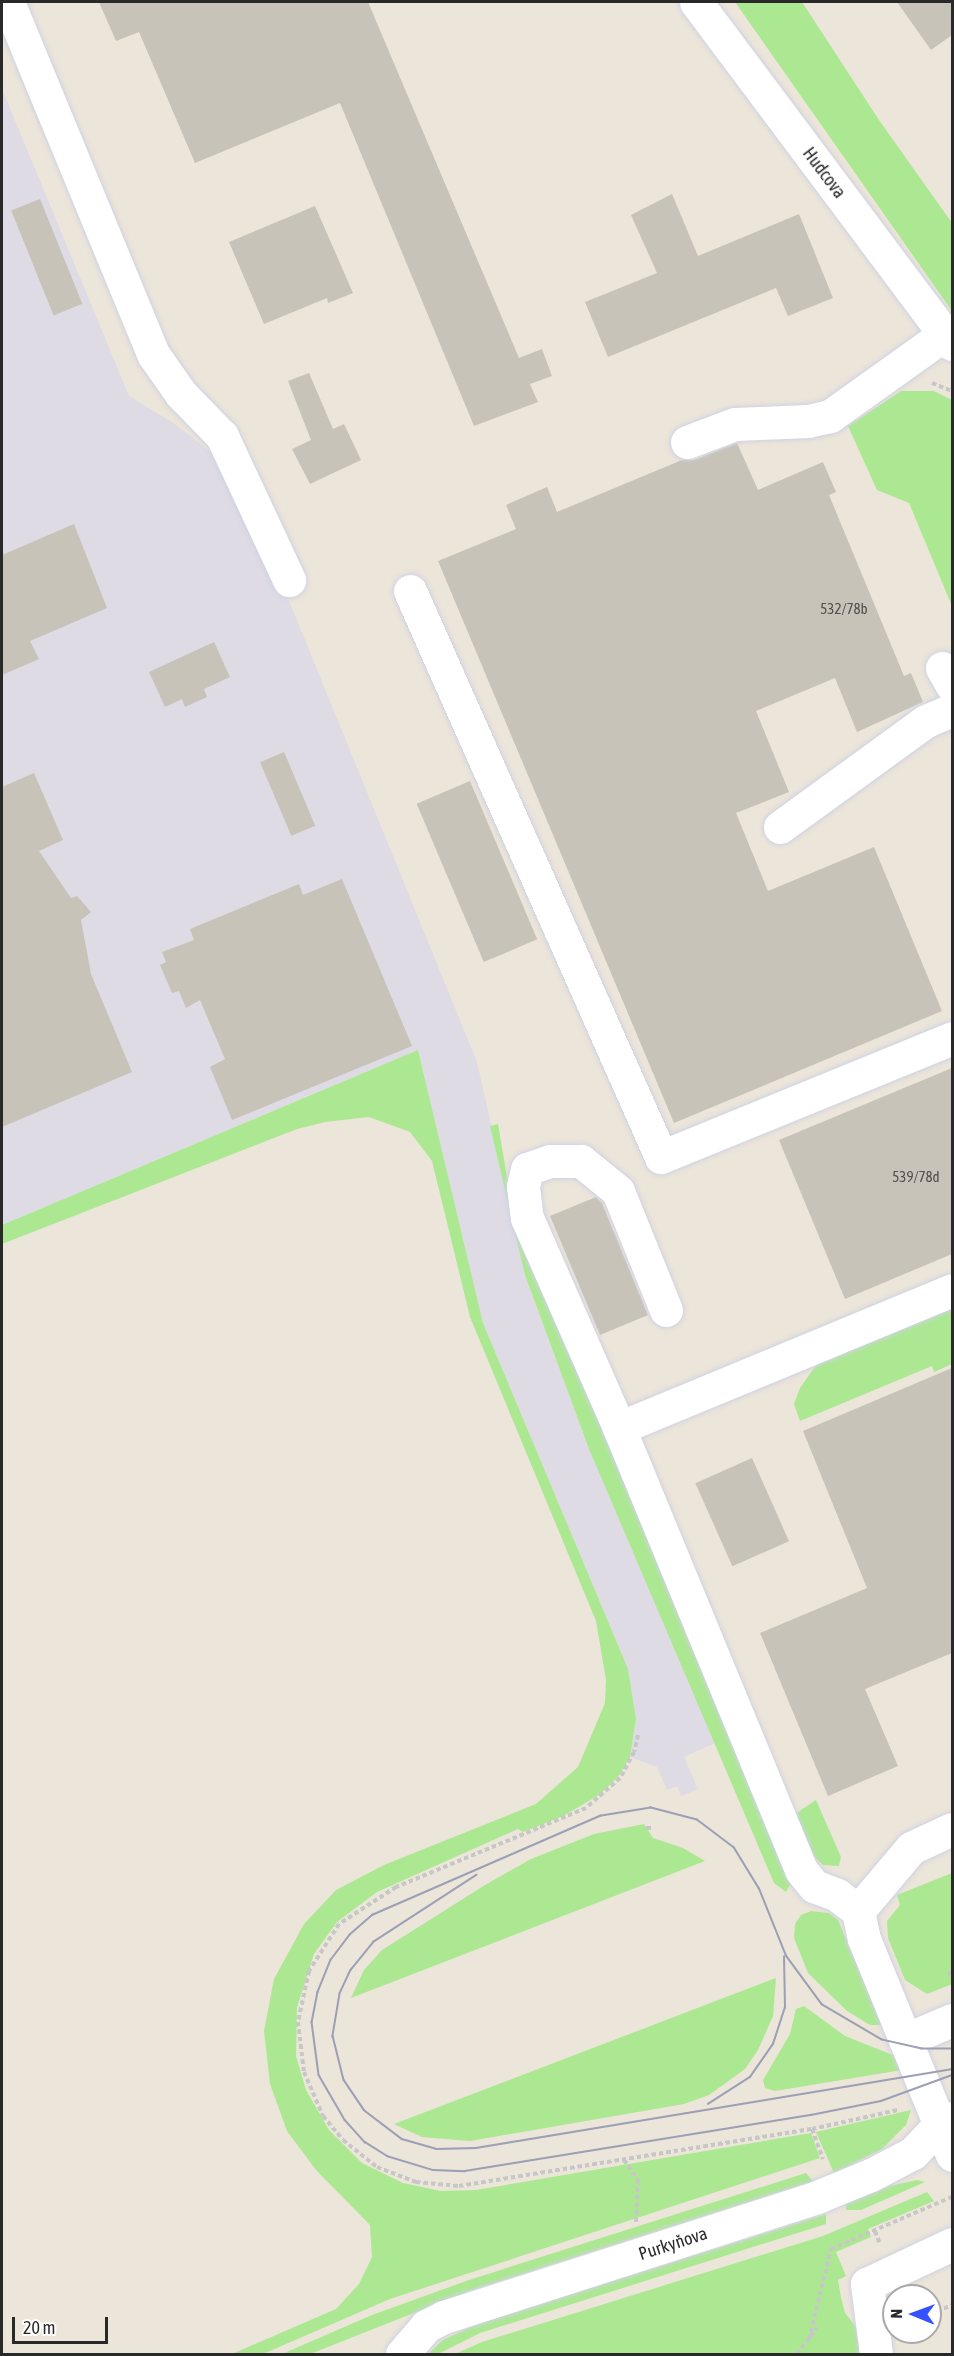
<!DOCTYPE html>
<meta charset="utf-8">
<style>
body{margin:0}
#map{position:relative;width:954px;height:2356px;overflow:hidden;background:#ece5d9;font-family:"Asap Condensed",sans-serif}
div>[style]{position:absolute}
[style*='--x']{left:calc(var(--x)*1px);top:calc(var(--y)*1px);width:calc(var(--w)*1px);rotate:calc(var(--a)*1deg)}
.industrial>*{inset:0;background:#dedbe4}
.green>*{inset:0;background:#ace891}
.building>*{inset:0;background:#c7c3b8;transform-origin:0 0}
.path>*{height:4px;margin-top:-2px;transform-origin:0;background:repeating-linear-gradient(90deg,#c7c7c7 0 4.5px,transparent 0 7.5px)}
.roads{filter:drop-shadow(0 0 2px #cfd2e3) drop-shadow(0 0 2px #cfd2e3)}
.minor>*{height:33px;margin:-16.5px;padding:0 16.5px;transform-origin:16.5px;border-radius:16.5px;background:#fff}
.tram>*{height:1.5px;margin:-0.75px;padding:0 0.75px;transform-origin:0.75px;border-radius:0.75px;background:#9c9fb5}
span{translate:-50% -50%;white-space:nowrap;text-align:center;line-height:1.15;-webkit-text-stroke:6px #fff;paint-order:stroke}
.number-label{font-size:15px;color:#50504d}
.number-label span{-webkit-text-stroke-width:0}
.street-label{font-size:18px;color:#292929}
.frame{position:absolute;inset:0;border:3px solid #292929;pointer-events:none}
.north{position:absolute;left:882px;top:2284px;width:60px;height:60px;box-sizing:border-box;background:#fff;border:2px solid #a9a9a9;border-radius:50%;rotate:271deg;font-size:16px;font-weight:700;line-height:24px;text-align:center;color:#292929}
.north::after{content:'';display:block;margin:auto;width:21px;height:27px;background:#3452ff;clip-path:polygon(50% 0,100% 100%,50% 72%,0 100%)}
.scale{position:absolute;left:12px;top:2317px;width:96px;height:27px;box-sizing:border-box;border:3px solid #292929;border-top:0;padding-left:8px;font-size:18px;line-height:21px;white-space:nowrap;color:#292929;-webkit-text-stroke:4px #fff;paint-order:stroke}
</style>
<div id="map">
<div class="industrial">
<div style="clip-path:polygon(2px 89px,129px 396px,175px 424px,219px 459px,283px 586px,477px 1062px,525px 1275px,589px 1449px,715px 1743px,684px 1757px,698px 1789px,681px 1796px,677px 1786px,667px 1790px,657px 1767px,630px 1757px,636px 1719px,628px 1669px,483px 1323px,418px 1050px,2px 1225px)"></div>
</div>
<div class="green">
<div style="clip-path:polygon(735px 2px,802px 2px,879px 120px,952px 223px,952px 311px)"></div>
<div style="clip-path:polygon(901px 391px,934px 391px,952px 400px,952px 606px,909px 503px,877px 490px,848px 426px)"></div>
<div style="clip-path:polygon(418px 1050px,483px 1323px,628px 1669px,636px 1719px,630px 1757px,618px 1777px,599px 1795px,563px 1816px,523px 1832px,518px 1829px,377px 1892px,337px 1922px,314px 1954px,297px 2007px,296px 2056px,306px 2090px,329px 2130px,362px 2163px,403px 2183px,441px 2191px,476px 2190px,811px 2133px,820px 2158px,390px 2299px,263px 2354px,232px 2354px,336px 2309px,359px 2284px,372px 2257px,370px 2225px,316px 2170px,287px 2131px,270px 2084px,264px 2031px,274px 1979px,304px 1924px,336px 1890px,384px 1865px,536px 1804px,578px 1767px,605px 1703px,606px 1680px,596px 1621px,470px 1317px,432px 1161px,410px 1132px,369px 1117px,325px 1122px,297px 1129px,2px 1244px,2px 1225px)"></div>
<div style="clip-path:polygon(498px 1124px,513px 1212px,792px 1882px,786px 1892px,774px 1883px,589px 1449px,525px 1275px,490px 1126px)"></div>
<div style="clip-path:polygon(952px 1306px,952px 1364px,934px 1372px,932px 1366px,800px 1421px,794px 1404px,800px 1388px,819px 1361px)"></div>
<div style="clip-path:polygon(816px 1800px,841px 1857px,839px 1866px,823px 1865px,810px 1853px,795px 1814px)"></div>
<div style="clip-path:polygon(644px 1824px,653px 1838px,683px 1848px,705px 1861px,351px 1998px,364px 1970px,382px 1950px,485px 1885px,531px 1859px,594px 1834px)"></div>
<div style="clip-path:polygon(952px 1873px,952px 1984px,927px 1994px,905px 1980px,888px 1938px,887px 1921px,900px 1905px,897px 1895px)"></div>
<div style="clip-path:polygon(811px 1911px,829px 1913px,838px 1920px,882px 2025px,870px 2025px,847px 2011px,808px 1973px,794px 1938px,795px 1924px,801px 1915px)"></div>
<div style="clip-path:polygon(776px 1978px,773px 2016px,758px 2050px,745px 2069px,709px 2095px,684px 2104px,470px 2141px,422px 2137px,394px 2124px)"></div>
<div style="clip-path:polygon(804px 2006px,845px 2036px,895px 2056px,902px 2070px,775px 2091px,765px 2088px,763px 2080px,790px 2034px,796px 2009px)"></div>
<div style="clip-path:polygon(911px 2110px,906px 2125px,882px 2149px,834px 2173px,816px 2132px)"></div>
<div style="clip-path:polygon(806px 2173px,813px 2181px,472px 2290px,310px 2354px,282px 2354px,372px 2315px,469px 2280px)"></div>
<div style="clip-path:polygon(917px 2180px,925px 2182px,861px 2210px,846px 2210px,846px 2204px,890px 2186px)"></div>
<div style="clip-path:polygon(927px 2192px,934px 2201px,868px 2229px,871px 2237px,836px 2252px,846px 2276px,838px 2280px,841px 2297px,845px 2313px,861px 2333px,862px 2354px,455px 2354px,482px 2342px,823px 2236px)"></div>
<div style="clip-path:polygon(826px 2214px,826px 2224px,480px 2333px,438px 2354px,428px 2354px,443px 2340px,477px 2324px)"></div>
</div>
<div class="building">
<div style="clip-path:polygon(99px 2px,368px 2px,519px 358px,542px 349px,552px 376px,530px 384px,538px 402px,474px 426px,340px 103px,195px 163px,139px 32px,116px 41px)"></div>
<div style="clip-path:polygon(897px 2px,952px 2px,952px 35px,931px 50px)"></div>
<div style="clip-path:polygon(672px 194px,698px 256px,799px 214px,833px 298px,788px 316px,776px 288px,608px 357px,585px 302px,657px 273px,631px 215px)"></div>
<div style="left:40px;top:199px;width:113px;height:31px;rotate:68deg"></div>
<div style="clip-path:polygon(315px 206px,353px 293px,328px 303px,327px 298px,264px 324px,229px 242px)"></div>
<div style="clip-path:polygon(309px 373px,333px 429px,344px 424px,361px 460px,310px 484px,292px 449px,311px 440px,288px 381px)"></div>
<div style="clip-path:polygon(737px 443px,758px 490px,823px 462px,836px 492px,829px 495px,904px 676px,911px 673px,923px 702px,857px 732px,835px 678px,756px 711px,789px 792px,736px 813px,768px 891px,874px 847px,942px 1011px,674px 1123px,438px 561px,516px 529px,506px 505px,547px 487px,557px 512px,682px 460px,694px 460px)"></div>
<div style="clip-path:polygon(74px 524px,107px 608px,30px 641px,39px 659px,2px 675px,2px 555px)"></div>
<div style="clip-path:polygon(214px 642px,230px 677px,204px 689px,207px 697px,185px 707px,182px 699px,165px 707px,149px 672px)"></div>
<div style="left:284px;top:752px;width:80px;height:26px;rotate:67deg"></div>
<div style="clip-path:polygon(34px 773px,63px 840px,39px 851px,71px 898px,77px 896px,91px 912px,81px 920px,91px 974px,132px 1072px,2px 1127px,2px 787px)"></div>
<div style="left:470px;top:781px;width:172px;height:58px;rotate:67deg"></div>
<div style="clip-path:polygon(342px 879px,412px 1046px,232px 1120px,210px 1067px,225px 1059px,200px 1000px,186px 1008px,179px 991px,172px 993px,160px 965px,166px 962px,162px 952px,194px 940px,190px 929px,299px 884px,303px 895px)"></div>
<div style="clip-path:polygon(952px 1068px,952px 1254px,845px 1299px,779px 1140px)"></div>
<div style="clip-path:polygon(596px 1197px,602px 1203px,648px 1315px,600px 1335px,550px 1216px)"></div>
<div style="clip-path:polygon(952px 1368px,952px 1653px,865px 1689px,898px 1766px,828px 1796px,760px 1633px,867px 1588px,803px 1431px)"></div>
<div style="left:752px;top:1458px;width:91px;height:62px;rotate:66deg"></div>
</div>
<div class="path">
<div style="--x:932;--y:383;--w:22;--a:22"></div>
<div style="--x:638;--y:1735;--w:17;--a:103"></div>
<div style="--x:634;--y:1752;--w:30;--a:118"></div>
<div style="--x:620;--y:1778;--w:45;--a:138.6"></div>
<div style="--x:586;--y:1808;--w:206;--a:157.4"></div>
<div style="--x:396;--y:1887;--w:68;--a:147"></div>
<div style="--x:339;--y:1924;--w:56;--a:122.6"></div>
<div style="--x:309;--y:1971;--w:52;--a:102.2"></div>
<div style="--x:298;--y:2022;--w:50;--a:83.2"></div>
<div style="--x:304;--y:2072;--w:48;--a:66.6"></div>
<div style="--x:323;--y:2116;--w:31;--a:50"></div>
<div style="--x:343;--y:2140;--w:43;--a:38.5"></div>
<div style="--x:377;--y:2167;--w:42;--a:21"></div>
<div style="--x:416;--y:2182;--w:43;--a:5.3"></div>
<div style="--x:459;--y:2186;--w:358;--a:-9.2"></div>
<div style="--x:812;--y:2129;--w:88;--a:-12.5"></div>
<div style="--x:646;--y:1828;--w:6;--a:0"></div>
<div style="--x:949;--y:1971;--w:9;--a:69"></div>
<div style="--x:812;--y:2129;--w:32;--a:70"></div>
<div style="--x:624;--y:2160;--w:24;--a:55"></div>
<div style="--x:638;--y:2180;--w:42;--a:92.7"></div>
<div style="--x:875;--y:2231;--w:14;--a:69"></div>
<div style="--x:930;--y:2314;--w:24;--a:-22"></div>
<div style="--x:809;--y:2339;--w:93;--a:-76.3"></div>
<div style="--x:831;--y:2249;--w:132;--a:-23.3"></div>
<div style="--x:797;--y:2354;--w:33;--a:-52"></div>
</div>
<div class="roads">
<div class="minor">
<div style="--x:8;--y:2;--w:381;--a:67.6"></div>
<div style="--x:153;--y:354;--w:49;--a:55"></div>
<div style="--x:181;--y:394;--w:59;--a:45.7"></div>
<div style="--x:222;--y:436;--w:159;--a:65"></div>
<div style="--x:696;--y:2;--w:427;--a:53.2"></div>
<div style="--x:687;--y:442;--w:51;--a:-20.6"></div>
<div style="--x:735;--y:424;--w:73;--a:-2.4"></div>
<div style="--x:808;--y:421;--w:23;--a:-13"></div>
<div style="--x:830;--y:416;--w:141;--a:-35.5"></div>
<div style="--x:410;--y:591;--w:619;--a:66.08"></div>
<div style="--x:661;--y:1157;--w:314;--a:-22.2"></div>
<div style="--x:942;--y:668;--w:20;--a:60"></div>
<div style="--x:780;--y:827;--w:180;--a:-36"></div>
<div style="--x:926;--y:721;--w:28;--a:-23"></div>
<div style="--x:666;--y:1310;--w:128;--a:-112"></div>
<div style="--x:618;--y:1191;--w:48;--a:-141"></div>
<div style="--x:581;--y:1161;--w:31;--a:180"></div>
<div style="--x:550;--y:1161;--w:24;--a:161"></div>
<div style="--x:527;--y:1169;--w:18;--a:103"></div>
<div style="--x:523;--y:1187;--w:31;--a:83"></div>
<div style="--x:527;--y:1218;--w:229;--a:66.3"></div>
<div style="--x:619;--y:1428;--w:478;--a:67.6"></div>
<div style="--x:801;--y:1870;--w:21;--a:51"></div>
<div style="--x:814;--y:1886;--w:25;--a:21"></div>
<div style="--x:837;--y:1895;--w:26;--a:37"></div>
<div style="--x:858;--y:1911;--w:29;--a:78"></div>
<div style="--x:864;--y:1939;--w:233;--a:67.8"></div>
<div style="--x:619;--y:1428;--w:360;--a:-22.5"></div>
<div style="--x:858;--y:1911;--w:82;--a:-49.9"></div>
<div style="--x:911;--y:1848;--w:45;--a:-24.9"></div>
<div style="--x:905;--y:2040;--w:51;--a:-23.1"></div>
<div style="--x:402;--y:2354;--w:37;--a:-49"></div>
<div style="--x:426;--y:2326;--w:20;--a:-27"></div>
<div style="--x:444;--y:2317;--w:392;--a:-17.8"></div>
<div style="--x:817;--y:2197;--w:58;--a:-22.2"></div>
<div style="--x:871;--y:2175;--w:47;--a:-27.6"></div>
<div style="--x:913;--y:2153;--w:41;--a:-47"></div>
<div style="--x:941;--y:2123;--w:12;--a:-24"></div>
<div style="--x:876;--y:2354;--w:71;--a:-97.3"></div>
<div style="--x:867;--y:2284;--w:94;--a:-25.2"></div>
</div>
</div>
<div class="tram">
<div style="--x:477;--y:1875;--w:123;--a:147"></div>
<div style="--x:374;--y:1942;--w:36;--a:129"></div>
<div style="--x:351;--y:1970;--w:26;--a:115"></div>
<div style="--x:340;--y:1994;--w:43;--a:99.5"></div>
<div style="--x:333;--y:2036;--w:45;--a:76"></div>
<div style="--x:344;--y:2080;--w:36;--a:56"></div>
<div style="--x:364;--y:2110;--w:48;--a:37.3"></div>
<div style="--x:402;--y:2139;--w:35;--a:16"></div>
<div style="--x:436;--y:2149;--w:40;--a:-1.4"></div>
<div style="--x:476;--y:2148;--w:483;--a:-9.4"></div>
<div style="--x:952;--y:2049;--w:30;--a:180"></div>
<div style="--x:922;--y:2049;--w:41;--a:-167.3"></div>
<div style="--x:882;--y:2040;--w:69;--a:-149.7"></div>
<div style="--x:822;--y:2005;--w:61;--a:-126.3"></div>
<div style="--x:786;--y:1956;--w:72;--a:-111.9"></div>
<div style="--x:759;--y:1889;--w:48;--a:-121.4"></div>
<div style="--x:734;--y:1848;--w:46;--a:-142.9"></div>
<div style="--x:697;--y:1820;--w:48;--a:-165.4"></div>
<div style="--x:651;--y:1808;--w:51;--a:170.9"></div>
<div style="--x:601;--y:1816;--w:249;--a:156.5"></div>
<div style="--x:373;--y:1915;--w:30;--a:139"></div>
<div style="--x:350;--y:1935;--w:31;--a:127"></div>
<div style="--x:331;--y:1960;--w:35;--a:112"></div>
<div style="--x:318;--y:1992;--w:31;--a:101"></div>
<div style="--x:312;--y:2022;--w:53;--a:82.5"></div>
<div style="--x:319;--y:2075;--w:52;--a:60"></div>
<div style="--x:345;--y:2120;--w:30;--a:48"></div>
<div style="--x:365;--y:2142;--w:26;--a:32"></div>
<div style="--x:387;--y:2156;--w:48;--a:16.9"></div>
<div style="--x:433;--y:2170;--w:32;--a:2"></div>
<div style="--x:465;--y:2171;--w:351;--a:-9.2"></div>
<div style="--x:811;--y:2115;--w:71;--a:-11.3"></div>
<div style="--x:881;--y:2101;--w:76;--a:-20.1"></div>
<div style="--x:708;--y:2104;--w:50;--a:-32.7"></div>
<div style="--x:750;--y:2077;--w:40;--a:-55.1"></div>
<div style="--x:773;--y:2044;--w:38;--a:-72"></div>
<div style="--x:785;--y:2008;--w:51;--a:-91.1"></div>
</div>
<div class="number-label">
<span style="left:844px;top:609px">532/78b</span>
<span style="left:916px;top:1177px">539/78d</span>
</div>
<div class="street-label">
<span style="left:824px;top:173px;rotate:53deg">Hudcova</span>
<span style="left:673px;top:2244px;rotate:-18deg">Purkyňova</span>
</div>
<div class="frame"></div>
<div class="north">N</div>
<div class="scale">20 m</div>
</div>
